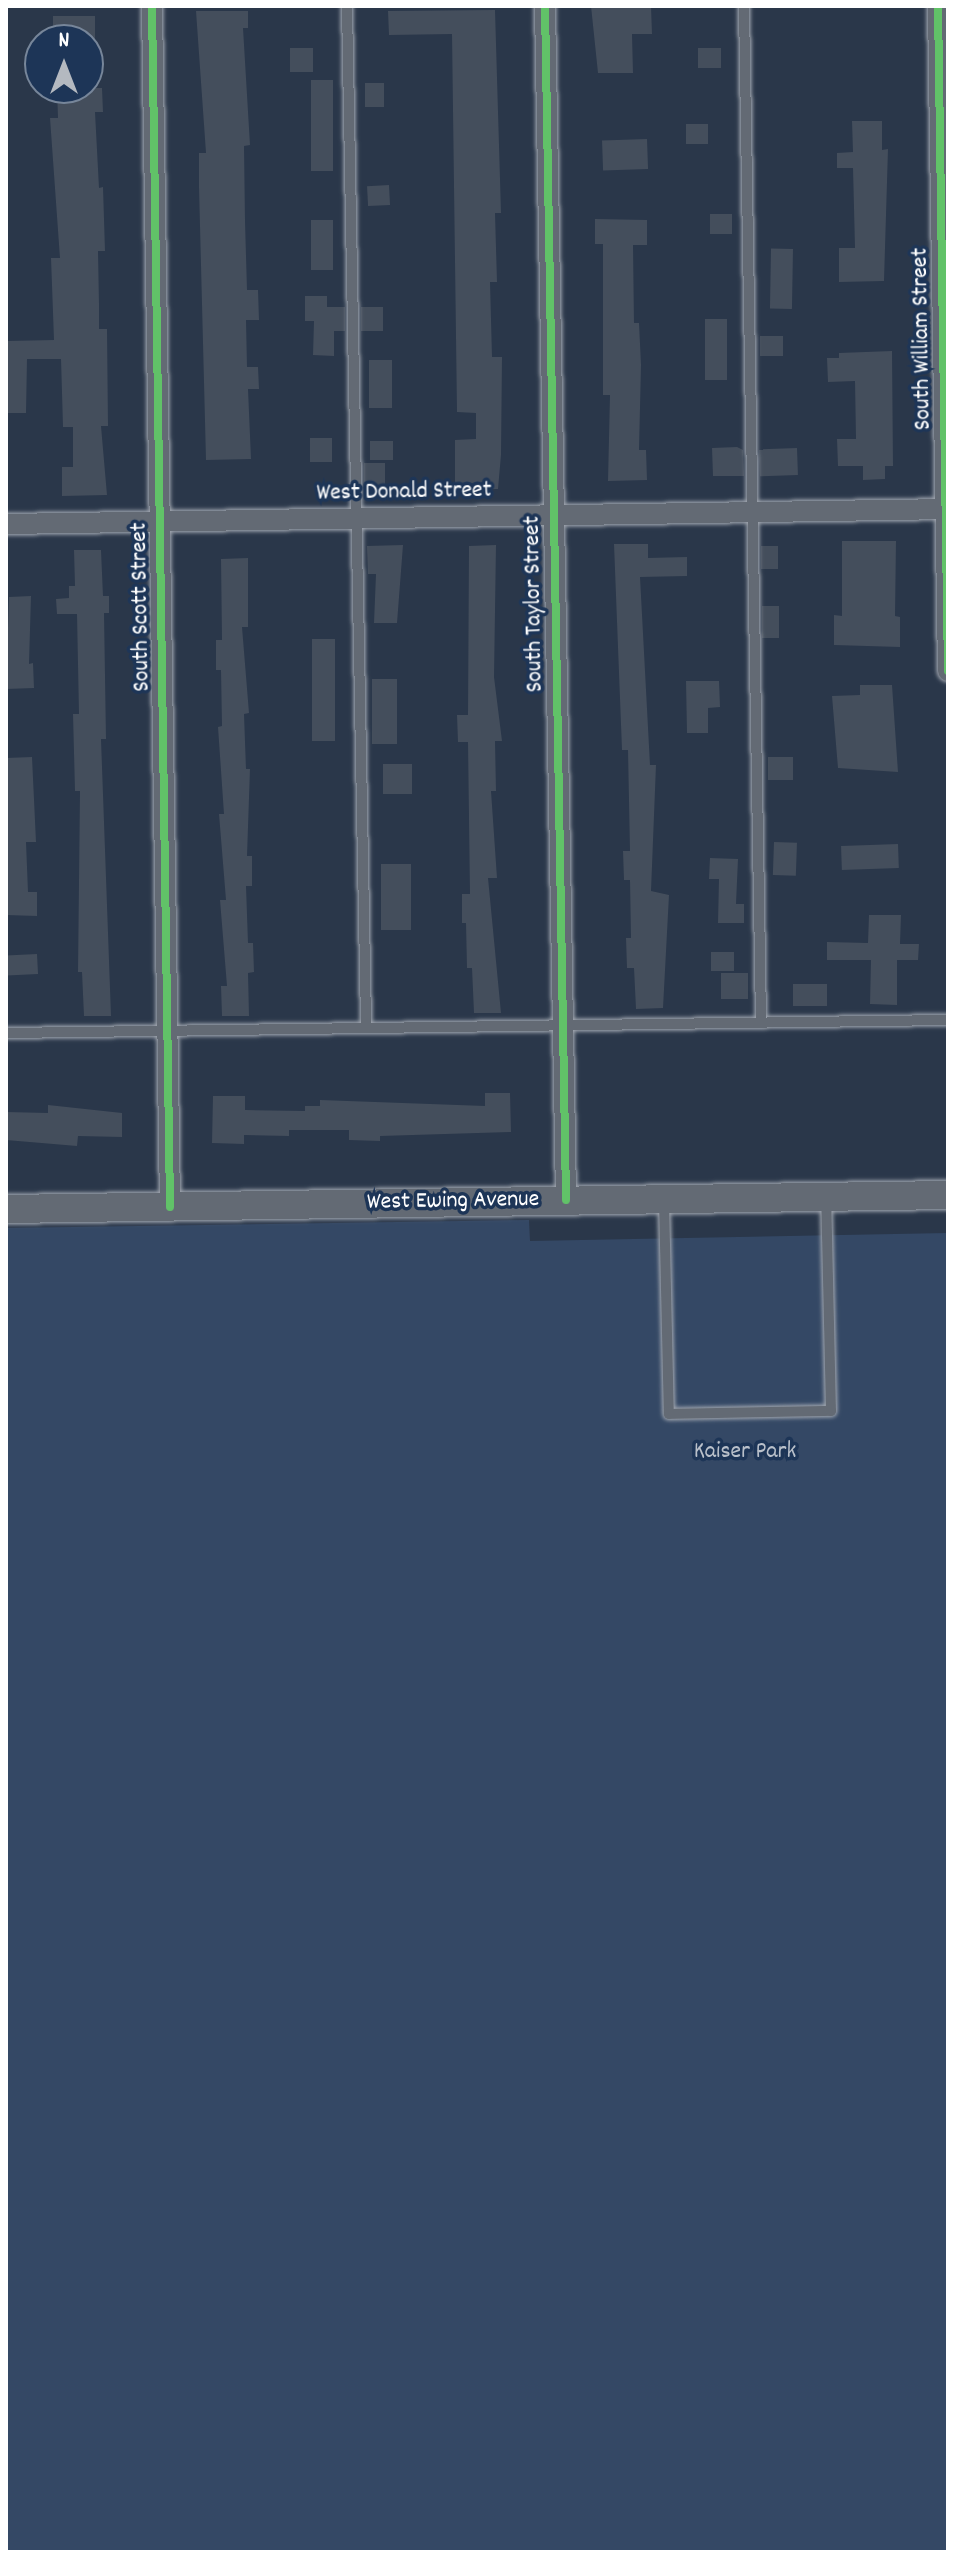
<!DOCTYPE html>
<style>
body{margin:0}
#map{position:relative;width:954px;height:2558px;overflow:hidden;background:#2a374a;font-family:Dekko,sans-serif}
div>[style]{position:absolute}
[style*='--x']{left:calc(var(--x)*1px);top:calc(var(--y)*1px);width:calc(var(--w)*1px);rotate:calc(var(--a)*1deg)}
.green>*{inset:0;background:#344865}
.building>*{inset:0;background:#444e5c;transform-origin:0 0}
.roads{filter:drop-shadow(0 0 2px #9fa5ae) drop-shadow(0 0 2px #9fa5ae)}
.lane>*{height:10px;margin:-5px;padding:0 5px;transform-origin:5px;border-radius:5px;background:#636a74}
.street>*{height:20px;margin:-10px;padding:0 10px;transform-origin:10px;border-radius:10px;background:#636a74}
.secondary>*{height:28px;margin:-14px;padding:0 14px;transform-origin:14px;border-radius:14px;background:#636a74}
.cycleway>*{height:8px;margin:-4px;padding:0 4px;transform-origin:4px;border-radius:4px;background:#61c268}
span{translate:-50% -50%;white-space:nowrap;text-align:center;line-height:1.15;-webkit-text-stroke:7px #1d3557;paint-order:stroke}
.street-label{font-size:24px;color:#fff}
.park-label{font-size:24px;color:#b9c0ca}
.frame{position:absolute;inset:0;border:8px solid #fff;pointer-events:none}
.north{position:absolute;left:24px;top:24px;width:80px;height:80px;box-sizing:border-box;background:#1d3557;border:2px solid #77869a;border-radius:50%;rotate:0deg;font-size:22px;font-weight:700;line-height:32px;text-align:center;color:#fff}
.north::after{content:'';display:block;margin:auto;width:28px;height:36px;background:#b4b9c0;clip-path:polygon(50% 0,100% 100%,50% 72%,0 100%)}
</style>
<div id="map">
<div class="green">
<div style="clip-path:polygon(529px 1220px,530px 1241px,948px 1233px,948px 2552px,6px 2552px,6px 1228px)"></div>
</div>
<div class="building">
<div style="clip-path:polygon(591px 6px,651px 6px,652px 34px,632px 34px,633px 73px,598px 73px)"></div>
<div style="clip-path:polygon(495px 10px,501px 213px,495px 213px,497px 282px,490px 282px,492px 357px,502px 357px,501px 455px,498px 489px,455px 490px,455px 440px,476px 439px,476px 413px,457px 412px,452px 34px,389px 35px,388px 11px)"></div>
<div style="clip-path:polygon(196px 11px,248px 11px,248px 28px,243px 28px,250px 145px,244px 146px,245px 221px,247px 290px,258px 290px,259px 320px,246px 320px,247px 367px,258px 367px,259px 389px,248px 389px,251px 459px,206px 460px,199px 187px,199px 153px,206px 153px)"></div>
<div style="left:95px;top:16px;width:24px;height:42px;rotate:90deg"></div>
<div style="left:290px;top:48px;width:23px;height:24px"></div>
<div style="left:698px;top:48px;width:23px;height:20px"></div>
<div style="left:311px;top:80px;width:22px;height:91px"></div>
<div style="left:365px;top:83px;width:19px;height:24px"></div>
<div style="clip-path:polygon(57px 88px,102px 88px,103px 112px,95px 112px,99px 188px,103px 187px,105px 251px,98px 251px,99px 304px,99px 329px,107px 329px,108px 426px,101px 426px,107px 495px,62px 496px,62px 467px,73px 467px,73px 427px,63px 427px,61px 359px,27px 359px,26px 413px,6px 413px,7px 341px,54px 340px,51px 258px,60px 258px,50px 118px,58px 118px)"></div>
<div style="clip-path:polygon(852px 121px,882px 121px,882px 150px,888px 149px,884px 281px,839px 282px,839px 248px,855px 248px,853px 168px,837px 168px,837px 153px,853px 152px)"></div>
<div style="left:686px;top:124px;width:22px;height:20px"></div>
<div style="left:647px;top:139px;width:30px;height:45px;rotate:88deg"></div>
<div style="left:389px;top:185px;width:20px;height:22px;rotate:87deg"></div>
<div style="left:710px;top:214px;width:22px;height:20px"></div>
<div style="clip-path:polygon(595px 219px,647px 220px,647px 245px,633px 245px,634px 323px,639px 323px,641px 365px,639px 450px,646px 450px,647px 480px,608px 481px,610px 395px,603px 395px,603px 244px,595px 244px)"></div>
<div style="left:311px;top:220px;width:22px;height:50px"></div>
<div style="left:793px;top:249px;width:60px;height:22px;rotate:91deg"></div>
<div style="clip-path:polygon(305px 296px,327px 296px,327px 307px,345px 307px,345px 331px,334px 331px,334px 356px,313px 355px,314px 321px,305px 321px)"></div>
<div style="left:361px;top:307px;width:22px;height:24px"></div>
<div style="left:705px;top:319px;width:22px;height:61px"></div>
<div style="left:760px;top:336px;width:23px;height:20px"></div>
<div style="clip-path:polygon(892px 351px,893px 466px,885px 466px,885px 479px,863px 480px,863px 466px,838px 466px,837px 439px,856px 439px,855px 381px,828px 382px,827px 358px,839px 358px,839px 353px)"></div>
<div style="left:369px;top:360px;width:23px;height:48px"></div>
<div style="left:310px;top:438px;width:22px;height:24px"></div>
<div style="left:370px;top:441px;width:23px;height:19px"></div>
<div style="clip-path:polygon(737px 447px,743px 450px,744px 476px,713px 476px,712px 448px)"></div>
<div style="left:797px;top:448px;width:27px;height:38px;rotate:88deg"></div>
<div style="left:364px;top:463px;width:21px;height:24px"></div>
<div style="clip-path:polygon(842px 541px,896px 541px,895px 616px,900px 617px,900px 647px,834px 645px,834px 615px,842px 616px)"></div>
<div style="clip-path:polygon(614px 544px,648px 544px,648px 558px,687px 557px,687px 576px,640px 577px,650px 765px,656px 765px,651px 891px,669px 895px,663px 1008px,636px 1009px,634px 968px,627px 968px,626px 938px,631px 938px,630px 880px,624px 880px,623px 851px,630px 851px,628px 750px,622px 750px)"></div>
<div style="clip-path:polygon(403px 545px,397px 623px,374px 623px,376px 574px,368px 574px,367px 546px)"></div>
<div style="clip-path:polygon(496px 545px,494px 677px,502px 741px,495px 741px,496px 791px,491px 791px,497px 878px,488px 878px,501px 1013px,474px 1013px,472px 968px,467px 968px,466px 923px,462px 923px,462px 894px,470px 894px,468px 742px,458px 742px,457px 715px,468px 715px,469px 546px)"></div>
<div style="left:761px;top:546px;width:17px;height:23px"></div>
<div style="clip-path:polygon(74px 550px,101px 550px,103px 596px,109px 596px,109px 613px,104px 613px,106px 739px,101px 739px,111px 1016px,84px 1016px,82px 972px,78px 972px,80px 791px,75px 791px,73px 714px,79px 714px,77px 614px,57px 614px,56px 599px,69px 598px,69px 586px,75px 586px)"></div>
<div style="clip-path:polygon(248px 558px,248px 627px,242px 627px,249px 713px,244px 714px,246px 769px,250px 769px,247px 856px,252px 856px,252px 886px,246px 886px,248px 943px,253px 943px,254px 972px,248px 973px,249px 1016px,222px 1016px,221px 986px,227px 986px,220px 900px,226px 900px,219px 814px,224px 814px,218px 727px,222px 726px,221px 670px,216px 670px,216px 640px,222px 640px,221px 559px)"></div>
<div style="clip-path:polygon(31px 596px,29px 664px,33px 663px,34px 688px,6px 689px,9px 597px)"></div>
<div style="left:762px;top:606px;width:17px;height:32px"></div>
<div style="left:312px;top:639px;width:23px;height:102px"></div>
<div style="left:372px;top:679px;width:25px;height:65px"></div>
<div style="clip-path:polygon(686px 681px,719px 681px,720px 707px,708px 708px,708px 733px,687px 733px)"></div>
<div style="clip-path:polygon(860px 685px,892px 685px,898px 772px,838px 768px,832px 696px,860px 695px)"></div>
<div style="clip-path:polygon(32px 757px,36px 842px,26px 842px,28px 892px,37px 892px,37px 916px,6px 915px,6px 758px)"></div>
<div style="left:768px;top:757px;width:25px;height:23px"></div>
<div style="left:412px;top:764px;width:30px;height:29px;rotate:90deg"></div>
<div style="left:774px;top:842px;width:23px;height:33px;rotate:2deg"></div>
<div style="left:898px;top:844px;width:24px;height:57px;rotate:88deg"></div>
<div style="clip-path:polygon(710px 858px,738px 859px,736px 904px,744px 904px,744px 923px,718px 923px,719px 879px,709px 879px)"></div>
<div style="left:381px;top:864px;width:30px;height:66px"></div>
<div style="clip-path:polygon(869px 915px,901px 915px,900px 944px,919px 944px,918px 960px,897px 960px,897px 1005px,870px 1004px,871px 960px,827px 960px,827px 942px,868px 943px)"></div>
<div style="left:711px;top:952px;width:23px;height:19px"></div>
<div style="left:37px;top:954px;width:20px;height:31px;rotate:87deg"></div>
<div style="left:721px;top:973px;width:27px;height:26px"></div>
<div style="left:793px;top:984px;width:34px;height:22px"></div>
<div style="clip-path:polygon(485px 1093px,510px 1093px,511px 1132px,380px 1136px,380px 1141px,349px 1140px,349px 1130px,289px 1130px,289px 1136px,244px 1135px,244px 1144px,212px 1143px,213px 1096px,245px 1096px,245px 1110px,305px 1111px,305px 1106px,320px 1106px,320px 1100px,485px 1106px)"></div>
<div style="clip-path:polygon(48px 1105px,122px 1113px,122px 1137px,78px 1136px,77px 1146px,6px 1140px,6px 1112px,48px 1113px)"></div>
</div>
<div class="roads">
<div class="lane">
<div style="--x:347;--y:6;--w:1022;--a:88.93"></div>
<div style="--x:744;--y:6;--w:1016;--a:89.04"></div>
<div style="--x:6;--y:1033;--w:942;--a:-0.79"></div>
<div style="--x:664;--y:1201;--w:213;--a:88.7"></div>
<div style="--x:669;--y:1414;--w:162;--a:-1.1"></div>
<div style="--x:831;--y:1411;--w:213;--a:-91.3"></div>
</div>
<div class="street">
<div style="--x:152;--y:6;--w:1201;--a:89.14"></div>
<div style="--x:545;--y:6;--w:1194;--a:88.99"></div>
<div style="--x:938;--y:6;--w:665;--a:89.14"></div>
<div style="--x:6;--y:524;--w:942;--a:-0.91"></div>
</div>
<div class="secondary">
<div style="--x:6;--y:1209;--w:942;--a:-0.85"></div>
</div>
</div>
<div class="cycleway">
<div style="--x:152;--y:6;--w:1201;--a:89.14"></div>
<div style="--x:545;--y:6;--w:1194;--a:88.99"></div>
<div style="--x:938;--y:6;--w:665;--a:89.14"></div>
</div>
<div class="street-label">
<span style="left:923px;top:339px;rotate:-91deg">South William Street</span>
<span style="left:404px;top:493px;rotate:-1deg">West Donald Street</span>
<span style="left:535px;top:604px;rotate:-91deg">South Taylor Street</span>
<span style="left:142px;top:607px;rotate:-91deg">South Scott Street</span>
<span style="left:453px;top:1202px;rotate:-1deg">West Ewing Avenue</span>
</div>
<div class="park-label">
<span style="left:745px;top:1453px">Kaiser Park</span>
</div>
<div class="frame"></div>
<div class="north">N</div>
</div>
